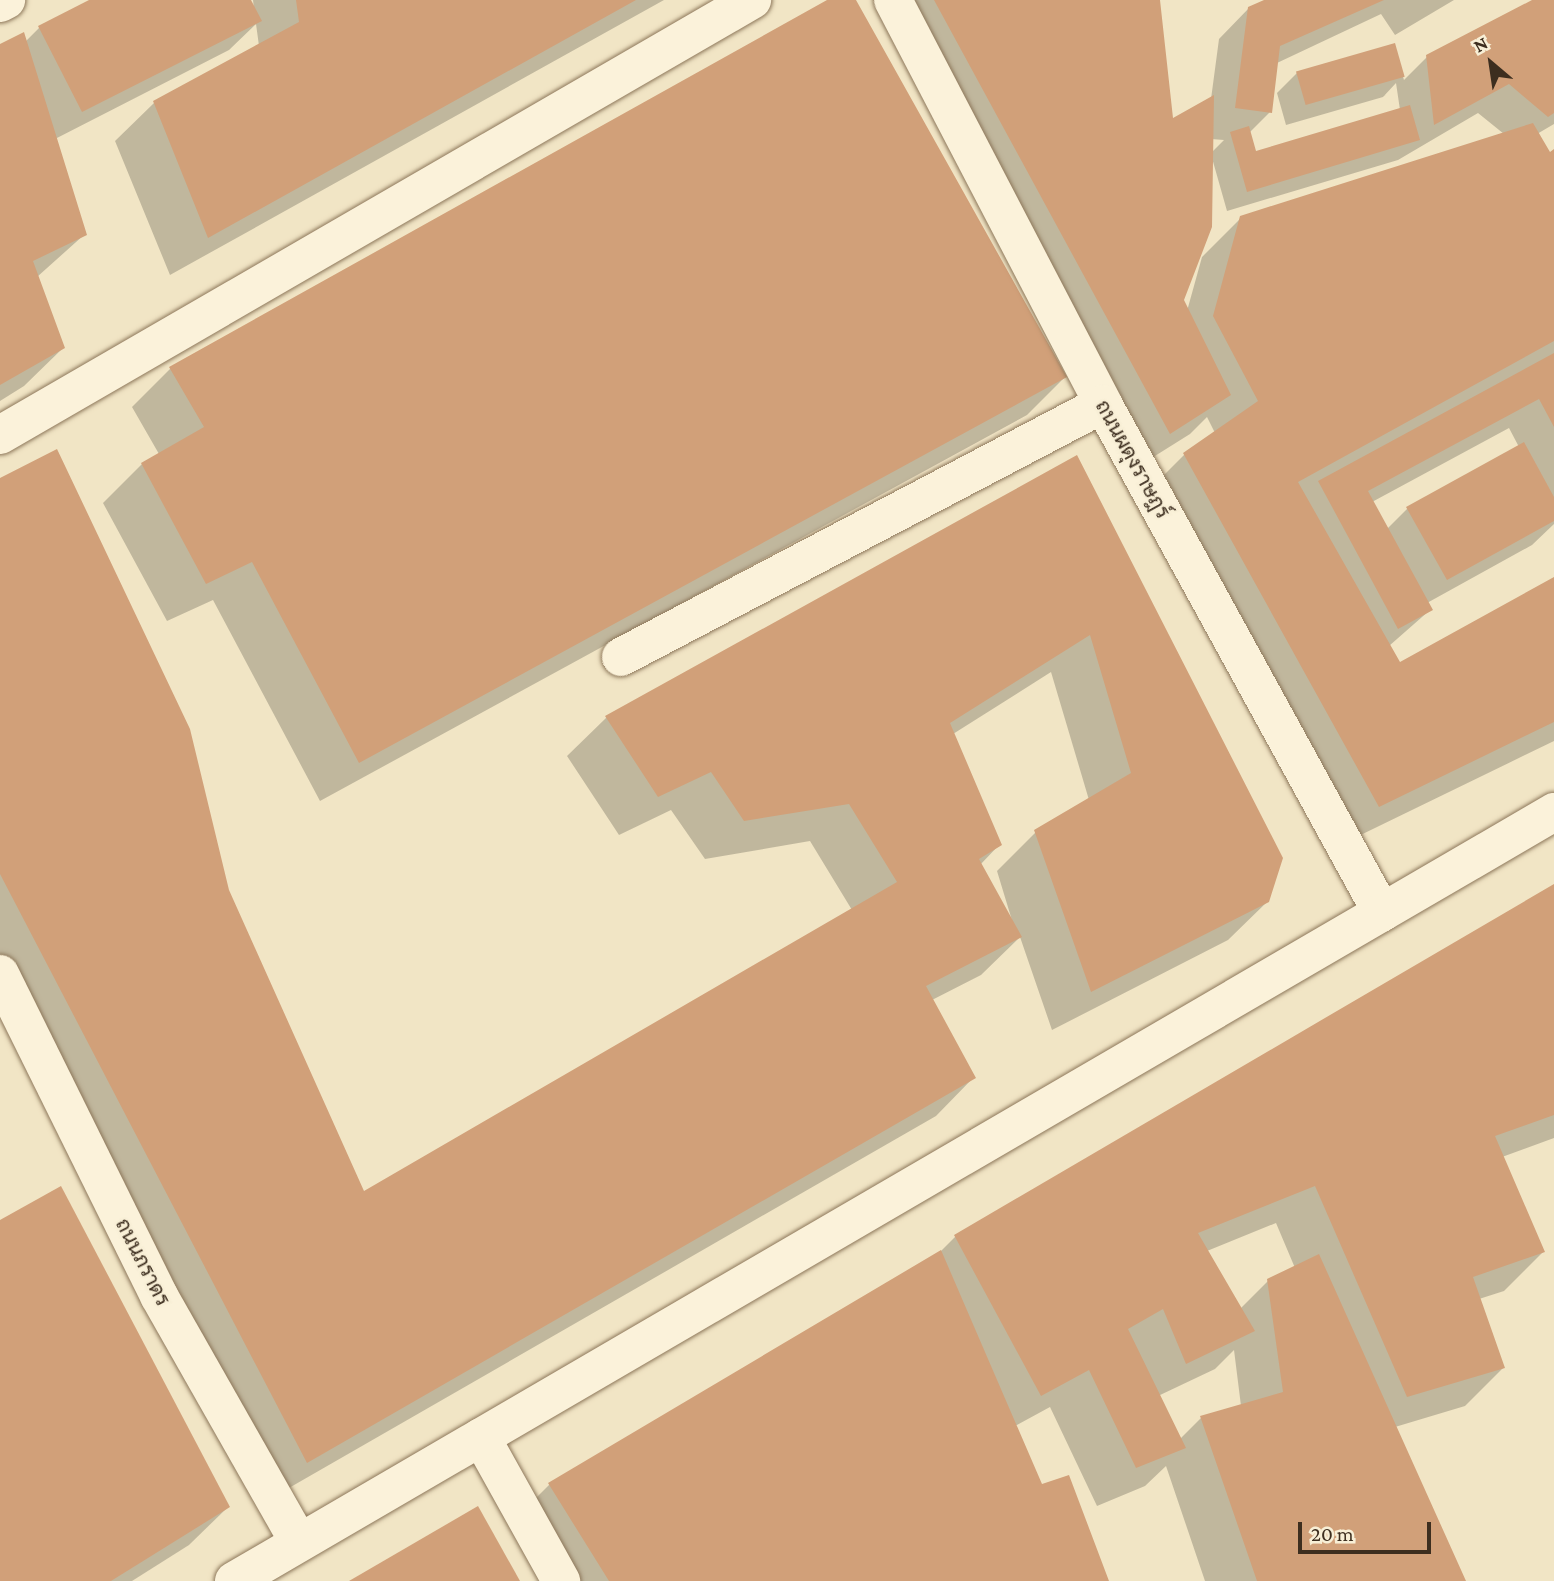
<!DOCTYPE html>
<meta charset="utf-8">
<style>
body{margin:0}
#map{position:relative;width:1554px;height:1581px;overflow:hidden;background:#f1e5c5;font-family:"Crimson Pro",Sarabun,serif}
div>[style]{position:absolute}
[style*='--x']{left:calc(var(--x)*1px);top:calc(var(--y)*1px);width:calc(var(--w)*1px);rotate:calc(var(--a)*1deg)}
.shadow>*{inset:0;background:#0003}
.building>*{inset:0;background:#d1a079;transform-origin:0 0}
.roads{filter:drop-shadow(0 0 2px #8d775a) drop-shadow(0 0 2px #8d775a)}
.minor>*{height:38px;margin:-19px;padding:0 19px;transform-origin:19px;border-radius:19px;background:#fbf2da}
span{translate:-50% -50%;white-space:nowrap;text-align:center;line-height:1.15;-webkit-text-stroke:5px #f8efd6;paint-order:stroke}
.street-label{font-size:21px;color:#3d2e1f}
.north{position:absolute;left:1456px;top:28px;width:70px;height:70px;-webkit-text-stroke:5px #f8efd6;paint-order:stroke;rotate:331deg;font-size:19px;font-weight:700;line-height:28px;text-align:center;color:#3d2e1f}
.north::after{content:'';display:block;margin:auto;width:24px;height:32px;background:#3d2e1f;clip-path:polygon(50% 0,100% 100%,50% 72%,0 100%)}
.scale{position:absolute;left:1298px;top:1522px;width:133px;height:32px;box-sizing:border-box;border:4px solid #3d2e1f;border-top:0;padding-left:9px;font-size:21px;line-height:24px;white-space:nowrap;color:#3d2e1f;-webkit-text-stroke:5px #f8efd6;paint-order:stroke}
</style>
<div id="map">
<div class="shadow">
<div style="clip-path:polygon(93px 0,249px 0,254px 9px,253px 0,664px 0,170px 275px,115px 141px,154px 103px,259px 46px,256px 24px,229px 50px,55px 139px,85px 234px,37px 277px,63px 348px,24px 386px,0 401px,0 46px,25px 42px,39px 28px)"></div>
<div style="clip-path:polygon(831px 0,854px 0,1065px 377px,1027px 415px,320px 801px,213px 600px,167px 621px,103px 503px,142px 464px,159px 454px,132px 407px,170px 369px)"></div>
<div style="clip-path:polygon(evenodd,884px 0,1158px 0,1171px 121px,1211px 99px,1219px 39px,1249px 8px,1268px 0,1454px 0,1395px 35px,1381px 14px,1277px 63px,1270px 112px,1249px 133px,1255px 153px,1400px 110px,1396px 83px,1383px 97px,1286px 125px,1277px 93px,1297px 73px,1393px 45px,1404px 80px,1427px 57px,1536px 0,1554px 0,1554px 124px,1537px 134px,1549px 155px,1554px 152px,1554px 524px,1532px 545px,1427px 603px,1430px 610px,1389px 646px,1400px 664px,1554px 579px,1554px 741px,1340px 845px,1146px 493px,1185px 454px,1215px 433px,1207px 417px,1190px 434px,1131px 471px,884px 0,1478px 113px,1504px 134px,1241px 218px,1202px 257px,1187px 311px,1182px 300px,1212px 158px,1227px 211px,1398px 160px,1478px 113px,884px 0,1211px 139px,1224px 140px,1211px 153px,1211px 139px,884px 0,1509px 428px,1519px 447px,1407px 509px,1387px 529px,1372px 502px,1509px 428px)"></div>
<div style="clip-path:polygon(evenodd,1076px 457px,1268px 901px,1228px 940px,1052px 1030px,1020px 937px,981px 975px,932px 1000px,974px 1077px,936px 1116px,268px 1500px,0 982px,0 480px,228px 891px,363px 1193px,852px 910px,810px 841px,705px 859px,671px 810px,619px 835px,567px 756px,606px 718px,1076px 457px,1051px 672px,1089px 800px,1036px 832px,997px 871px,1014px 927px,980px 865px,1000px 844px,953px 734px,1051px 672px)"></div>
<div style="clip-path:polygon(evenodd,1554px 886px,1554px 1138px,1502px 1157px,1543px 1252px,1504px 1291px,1479px 1299px,1503px 1368px,1465px 1406px,1395px 1427px,1464px 1581px,1205px 1581px,1166px 1466px,1145px 1486px,1097px 1506px,1050px 1407px,1015px 1426px,1041px 1487px,1107px 1581px,547px 1581px,511px 1523px,550px 1484px,938px 1254px,955px 1237px,1554px 886px,1276px 1223px,1295px 1268px,1268px 1281px,1240px 1309px,1207px 1251px,1276px 1223px,1554px 886px,1234px 1350px,1241px 1406px,1201px 1418px,1180px 1439px,1158px 1396px,1215px 1369px,1234px 1350px)"></div>
<div style="clip-path:polygon(0 1222px,228px 1507px,189px 1545px,132px 1581px,0 1581px)"></div>
</div>
<div class="building">
<div style="clip-path:polygon(89px 0,251px 0,262px 21px,82px 112px,38px 26px)"></div>
<div style="clip-path:polygon(296px 0,636px 0,208px 238px,153px 101px,299px 22px)"></div>
<div style="clip-path:polygon(827px 0,856px 0,1067px 377px,359px 763px,252px 562px,206px 584px,141px 463px,204px 427px,169px 367px)"></div>
<div style="clip-path:polygon(934px 0,1160px 0,1173px 118px,1214px 95px,1212px 227px,1184px 300px,1231px 395px,1170px 434px)"></div>
<div style="clip-path:polygon(1264px 0,1384px 0,1280px 46px,1272px 113px,1235px 108px,1248px 7px)"></div>
<div style="clip-path:polygon(1532px 0,1554px 0,1554px 113px,1548px 117px,1509px 84px,1434px 125px,1426px 55px)"></div>
<div style="clip-path:polygon(24px 32px,87px 235px,33px 261px,65px 348px,0 385px,0 44px)"></div>
<div style="left:1395px;top:43px;width:35px;height:103px;rotate:74deg"></div>
<div style="clip-path:polygon(1410px 105px,1420px 140px,1247px 192px,1230px 132px,1249px 126px,1256px 151px)"></div>
<div style="clip-path:polygon(1533px 123px,1550px 152px,1554px 149px,1554px 341px,1298px 482px,1400px 662px,1554px 577px,1554px 722px,1379px 807px,1183px 453px,1258px 401px,1213px 316px,1240px 216px)"></div>
<div style="clip-path:polygon(1554px 353px,1554px 427px,1539px 399px,1368px 491px,1433px 610px,1398px 629px,1318px 481px)"></div>
<div style="clip-path:polygon(1524px 442px,1554px 497px,1554px 521px,1447px 580px,1406px 507px)"></div>
<div style="clip-path:polygon(57px 449px,190px 729px,229px 890px,364px 1191px,897px 882px,849px 804px,744px 821px,711px 772px,658px 797px,605px 716px,1077px 455px,1283px 858px,1269px 902px,1091px 992px,1034px 830px,1131px 773px,1090px 635px,950px 723px,1002px 845px,979px 859px,1022px 937px,926px 986px,976px 1078px,307px 1463px,0 874px,0 478px)"></div>
<div style="clip-path:polygon(1554px 884px,1554px 1115px,1495px 1136px,1545px 1252px,1473px 1277px,1505px 1368px,1407px 1397px,1315px 1186px,1198px 1233px,1255px 1331px,1186px 1364px,1163px 1309px,1128px 1329px,1186px 1448px,1136px 1468px,1089px 1370px,1041px 1396px,954px 1235px)"></div>
<div style="clip-path:polygon(61px 1186px,230px 1507px,111px 1581px,0 1581px,0 1220px)"></div>
<div style="clip-path:polygon(941px 1250px,1042px 1484px,1069px 1475px,1109px 1581px,609px 1581px,548px 1483px)"></div>
<div style="clip-path:polygon(1319px 1254px,1466px 1581px,1257px 1581px,1200px 1416px,1283px 1392px,1267px 1279px)"></div>
<div style="clip-path:polygon(478px 1506px,520px 1581px,349px 1581px)"></div>
</div>
<div class="roads">
<div class="minor">
<div style="--x:893;--y:0;--w:455;--a:62.5"></div>
<div style="--x:1103;--y:404;--w:580;--a:61.27"></div>
<div style="--x:0;--y:3;--w:7;--a:-27"></div>
<div style="--x:0;--y:435;--w:869;--a:-30.05"></div>
<div style="--x:621;--y:657;--w:544;--a:-27.69"></div>
<div style="--x:0;--y:974;--w:359;--a:63.7"></div>
<div style="--x:159;--y:1296;--w:283;--a:60.4"></div>
<div style="--x:481;--y:1437;--w:165;--a:60.9"></div>
<div style="--x:234;--y:1581;--w:1528;--a:-30.22"></div>
</div>
</div>
<div class="street-label">
<span style="left:1133px;top:459px;rotate:61deg">ถนนผดุงราษฎร์</span>
<span style="left:143px;top:1262px;rotate:63deg">ถนนภราดร</span>
</div>
<div class="north">N</div>
<div class="scale">20 m</div>
</div>
